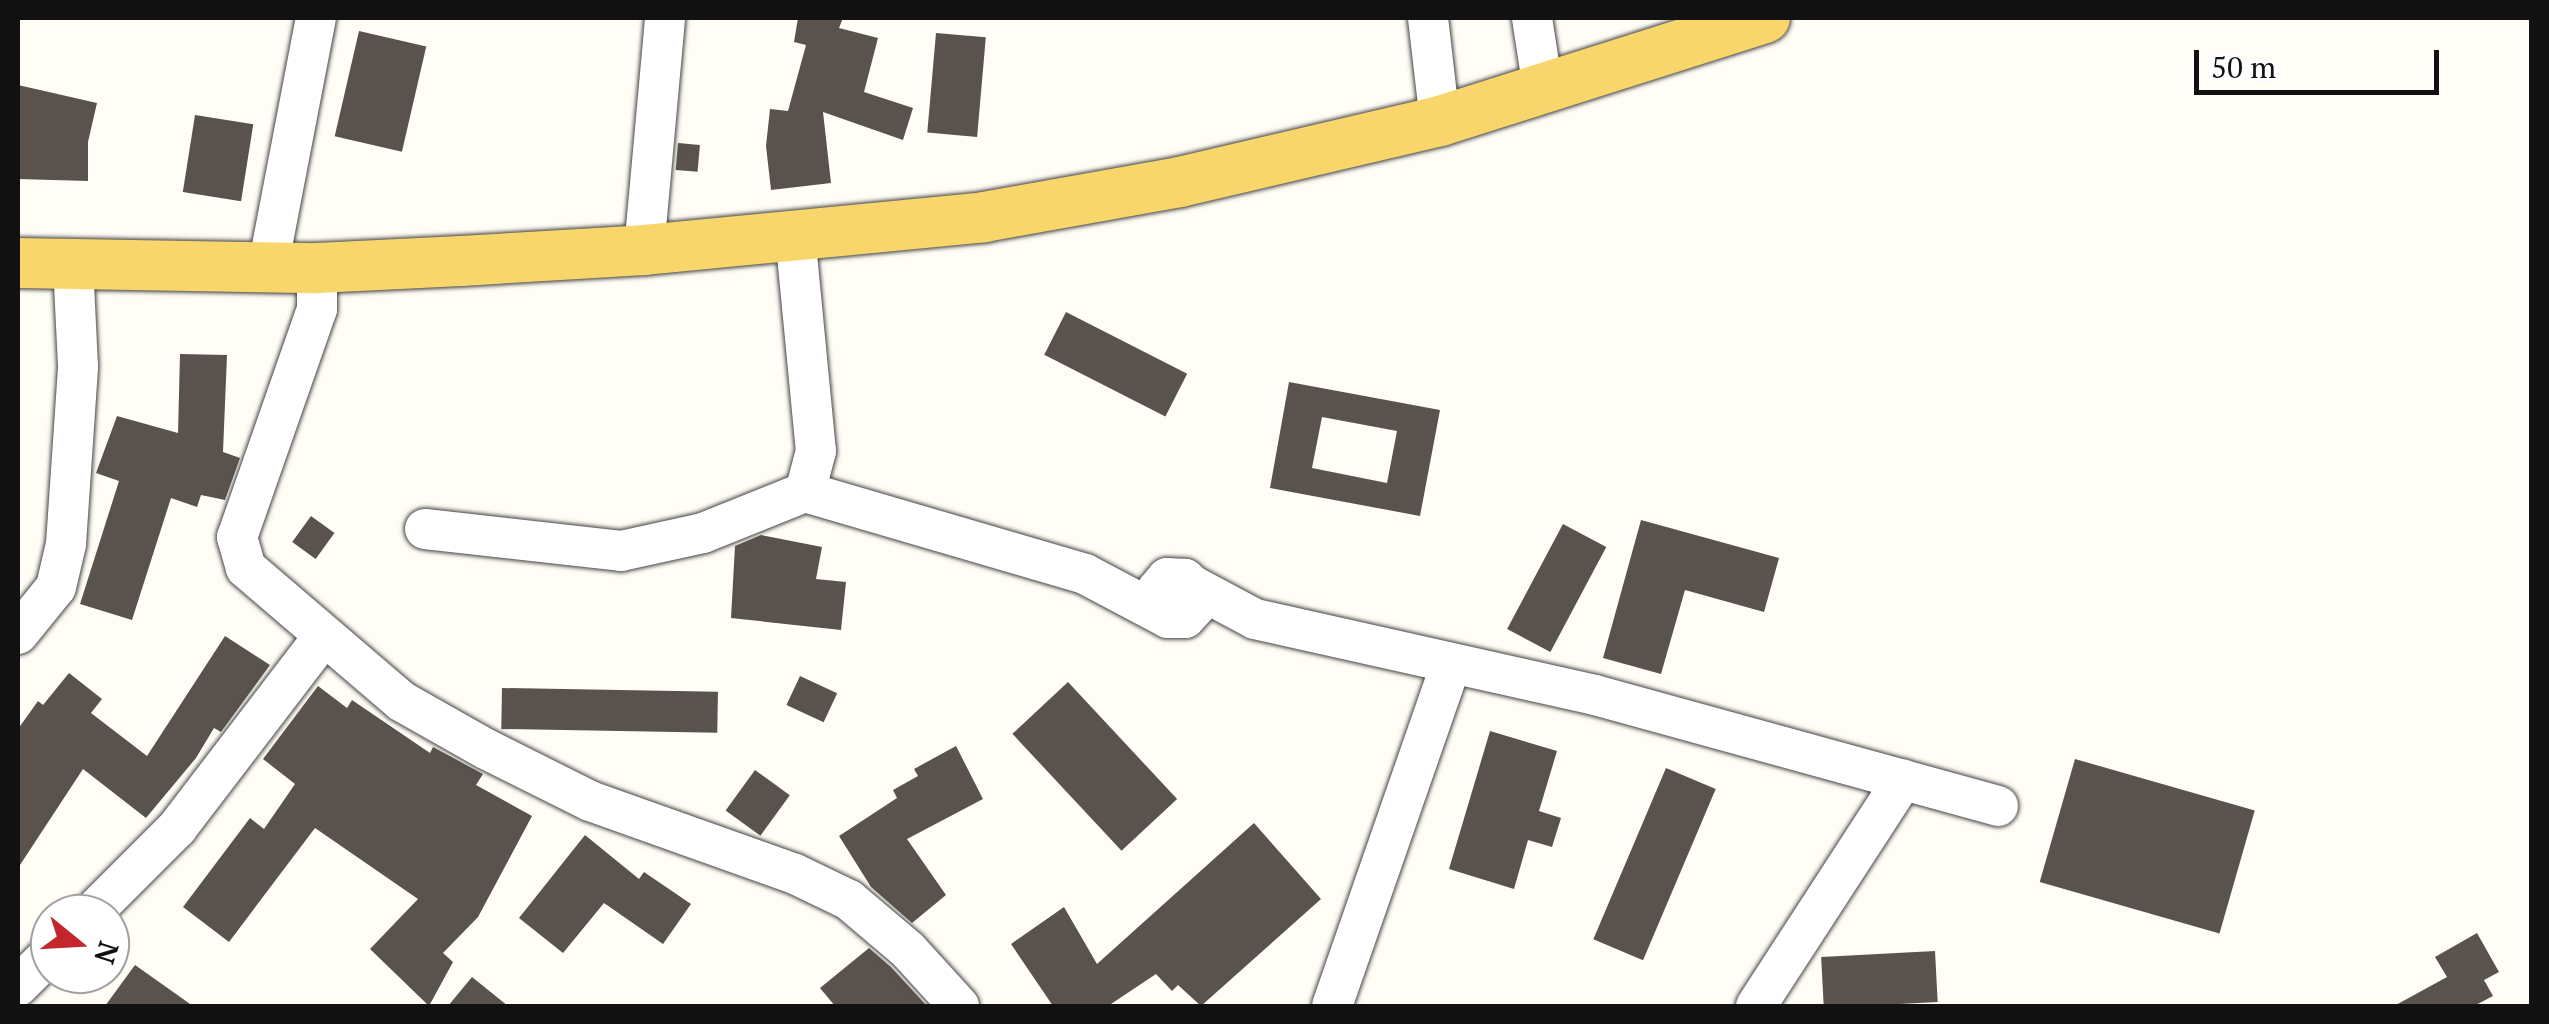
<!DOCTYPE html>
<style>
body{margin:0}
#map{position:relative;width:2549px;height:1024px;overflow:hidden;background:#fffdf5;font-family:"PT Serif",serif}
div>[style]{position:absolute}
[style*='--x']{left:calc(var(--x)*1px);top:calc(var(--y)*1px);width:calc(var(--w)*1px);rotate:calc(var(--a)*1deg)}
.building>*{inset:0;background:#5a524d;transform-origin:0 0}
.roads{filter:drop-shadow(0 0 2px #444) drop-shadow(0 0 2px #444)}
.minor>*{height:40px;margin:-20px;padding:0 20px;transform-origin:20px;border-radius:20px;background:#fff}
.major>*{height:50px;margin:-25px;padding:0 25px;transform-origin:25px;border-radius:25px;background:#f9d66b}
span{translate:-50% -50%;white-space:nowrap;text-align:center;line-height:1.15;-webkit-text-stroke:10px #fff;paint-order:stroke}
.frame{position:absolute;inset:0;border:20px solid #111;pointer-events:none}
.north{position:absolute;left:30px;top:894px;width:100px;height:100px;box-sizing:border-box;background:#fff;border:2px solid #a0a0a0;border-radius:50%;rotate:108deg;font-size:28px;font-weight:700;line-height:40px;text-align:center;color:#111}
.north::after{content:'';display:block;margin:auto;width:35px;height:45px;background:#c4262e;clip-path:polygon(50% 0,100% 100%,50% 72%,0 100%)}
.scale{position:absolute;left:2194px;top:50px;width:245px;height:45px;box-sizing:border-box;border:5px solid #111;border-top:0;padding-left:12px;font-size:30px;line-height:35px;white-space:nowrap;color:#111;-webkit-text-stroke:8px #fff;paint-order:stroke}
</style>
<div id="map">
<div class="building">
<div style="clip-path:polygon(798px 18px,843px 18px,839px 28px,878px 38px,864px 92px,913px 108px,903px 140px,823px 112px,831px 183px,771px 190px,766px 146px,770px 109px,788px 111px,806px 45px,794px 42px)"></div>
<div style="left:359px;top:31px;width:69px;height:108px;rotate:13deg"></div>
<div style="left:936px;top:33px;width:50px;height:100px;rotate:5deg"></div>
<div style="clip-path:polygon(18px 85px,97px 103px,88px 142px,88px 181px,18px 179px)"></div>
<div style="left:195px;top:115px;width:59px;height:78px;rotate:9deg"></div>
<div style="left:678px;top:143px;width:22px;height:27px;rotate:5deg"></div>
<div style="left:1066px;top:312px;width:136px;height:48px;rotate:27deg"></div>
<div style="clip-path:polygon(180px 354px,227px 355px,223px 452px,240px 458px,225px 500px,201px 495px,197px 507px,171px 498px,132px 620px,80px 604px,119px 481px,96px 473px,117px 416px,178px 433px)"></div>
<div style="clip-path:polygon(evenodd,1289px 382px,1440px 410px,1420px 516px,1270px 488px,1289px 382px,1322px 417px,1397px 431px,1387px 483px,1312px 468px,1322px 417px)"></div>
<div style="left:311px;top:516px;width:29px;height:32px;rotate:36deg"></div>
<div style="clip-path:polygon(1641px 520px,1779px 558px,1764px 612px,1685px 590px,1661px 674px,1603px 658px)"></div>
<div style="left:1563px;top:524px;width:49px;height:119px;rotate:28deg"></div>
<div style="clip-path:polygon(761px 535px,822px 547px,816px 579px,846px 582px,841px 630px,731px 618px,735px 546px)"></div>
<div style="clip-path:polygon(225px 636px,270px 665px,221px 732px,214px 728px,196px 758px,146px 818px,83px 769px,18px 868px,18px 729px,38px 701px,43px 705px,69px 673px,102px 699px,91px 713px,147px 756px)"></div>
<div style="left:800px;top:676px;width:41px;height:32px;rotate:25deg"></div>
<div style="left:1068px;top:682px;width:160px;height:76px;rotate:47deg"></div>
<div style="clip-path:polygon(318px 686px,347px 708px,352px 700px,430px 753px,433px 747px,483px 774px,476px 785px,532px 816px,478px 917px,443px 953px,453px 962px,429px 1006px,370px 949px,418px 899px,315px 828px,229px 942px,183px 907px,250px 818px,264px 829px,295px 784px,263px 759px)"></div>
<div style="left:502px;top:688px;width:216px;height:41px;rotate:1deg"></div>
<div style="clip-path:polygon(1490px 731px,1557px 751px,1539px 811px,1561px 818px,1552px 847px,1528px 840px,1514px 889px,1449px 869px)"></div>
<div style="clip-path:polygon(956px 746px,983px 799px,907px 839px,946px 895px,912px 923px,871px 887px,839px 836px,897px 798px,893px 790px,918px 776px,914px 769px)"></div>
<div style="left:2075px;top:759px;width:187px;height:128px;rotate:16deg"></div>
<div style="left:1666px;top:768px;width:54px;height:186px;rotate:23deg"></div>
<div style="left:755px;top:770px;width:43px;height:50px;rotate:36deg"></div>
<div style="clip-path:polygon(1254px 823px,1321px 899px,1201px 1006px,1178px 985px,1172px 991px,1156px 974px,1108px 1006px,1053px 1006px,1011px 944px,1064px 907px,1097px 964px)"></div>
<div style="clip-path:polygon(585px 835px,639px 879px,644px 872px,691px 904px,663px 944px,604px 903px,563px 953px,519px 918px)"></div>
<div style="clip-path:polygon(2477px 933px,2499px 972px,2484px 980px,2493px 996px,2474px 1006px,2394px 1006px,2447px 977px,2435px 957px)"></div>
<div style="clip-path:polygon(869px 948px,891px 967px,927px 1006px,835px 1006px,820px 988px)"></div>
<div style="left:1935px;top:951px;width:51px;height:114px;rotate:87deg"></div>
<div style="clip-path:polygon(135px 965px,193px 1006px,105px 1006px)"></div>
<div style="clip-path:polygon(472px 977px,508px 1006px,448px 1006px)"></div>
</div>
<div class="roads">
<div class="minor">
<div style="--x:1428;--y:18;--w:104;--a:83.4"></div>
<div style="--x:1532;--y:18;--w:72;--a:81.2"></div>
<div style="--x:795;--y:234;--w:218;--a:84.5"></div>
<div style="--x:816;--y:451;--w:42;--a:105"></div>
<div style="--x:644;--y:250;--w:233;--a:-84.8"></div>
<div style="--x:268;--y:267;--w:254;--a:-79.1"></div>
<div style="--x:317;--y:268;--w:41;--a:90"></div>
<div style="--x:317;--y:309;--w:242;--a:109.3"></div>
<div style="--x:237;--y:537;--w:32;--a:74"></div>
<div style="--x:246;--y:568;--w:204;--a:40.6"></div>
<div style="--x:401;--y:701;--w:98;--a:29.5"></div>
<div style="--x:486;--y:749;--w:116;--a:26.6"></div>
<div style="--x:590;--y:801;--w:218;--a:19.6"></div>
<div style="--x:795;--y:874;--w:60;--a:25.7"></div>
<div style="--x:849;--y:900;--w:77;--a:40.3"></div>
<div style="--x:908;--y:950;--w:76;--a:47.7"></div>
<div style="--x:425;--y:529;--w:197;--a:6.4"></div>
<div style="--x:621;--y:551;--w:84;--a:-12.4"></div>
<div style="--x:703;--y:533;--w:110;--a:-21.9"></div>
<div style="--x:805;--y:492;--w:292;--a:16.3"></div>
<div style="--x:1085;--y:574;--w:94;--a:27.9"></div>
<div style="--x:1168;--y:618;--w:17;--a:0"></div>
<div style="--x:1185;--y:618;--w:16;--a:-47"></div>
<div style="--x:1196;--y:606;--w:20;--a:-99"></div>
<div style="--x:1193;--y:586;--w:11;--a:-139"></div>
<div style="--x:1185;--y:579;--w:18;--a:-177"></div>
<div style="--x:1167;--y:578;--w:16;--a:130"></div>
<div style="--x:1157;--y:590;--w:21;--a:82"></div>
<div style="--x:1193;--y:586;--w:70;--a:28"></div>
<div style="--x:1255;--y:619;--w:348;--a:12.6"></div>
<div style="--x:1595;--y:695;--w:418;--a:15.4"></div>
<div style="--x:18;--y:634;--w:60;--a:-51"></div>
<div style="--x:56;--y:587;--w:44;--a:-76.9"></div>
<div style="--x:66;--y:544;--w:178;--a:-86.1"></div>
<div style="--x:78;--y:366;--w:102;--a:-92.8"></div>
<div style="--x:91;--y:914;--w:122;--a:-45"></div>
<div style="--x:177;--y:828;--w:242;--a:-52.6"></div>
<div style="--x:18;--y:986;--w:45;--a:-45"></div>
<div style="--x:1332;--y:1006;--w:362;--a:-70.8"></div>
<div style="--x:1756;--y:1006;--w:270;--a:-57"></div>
</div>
<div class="major">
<div style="--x:18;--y:263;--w:299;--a:1"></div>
<div style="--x:317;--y:268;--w:144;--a:-2.8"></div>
<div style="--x:461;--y:261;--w:183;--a:-3.4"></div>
<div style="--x:644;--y:250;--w:342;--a:-5.5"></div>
<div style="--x:984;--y:217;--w:199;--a:-10.1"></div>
<div style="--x:1180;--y:182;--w:267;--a:-13.2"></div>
<div style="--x:1440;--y:121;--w:341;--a:-17.6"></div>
</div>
</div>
<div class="frame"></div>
<div class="north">N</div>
<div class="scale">50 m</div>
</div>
